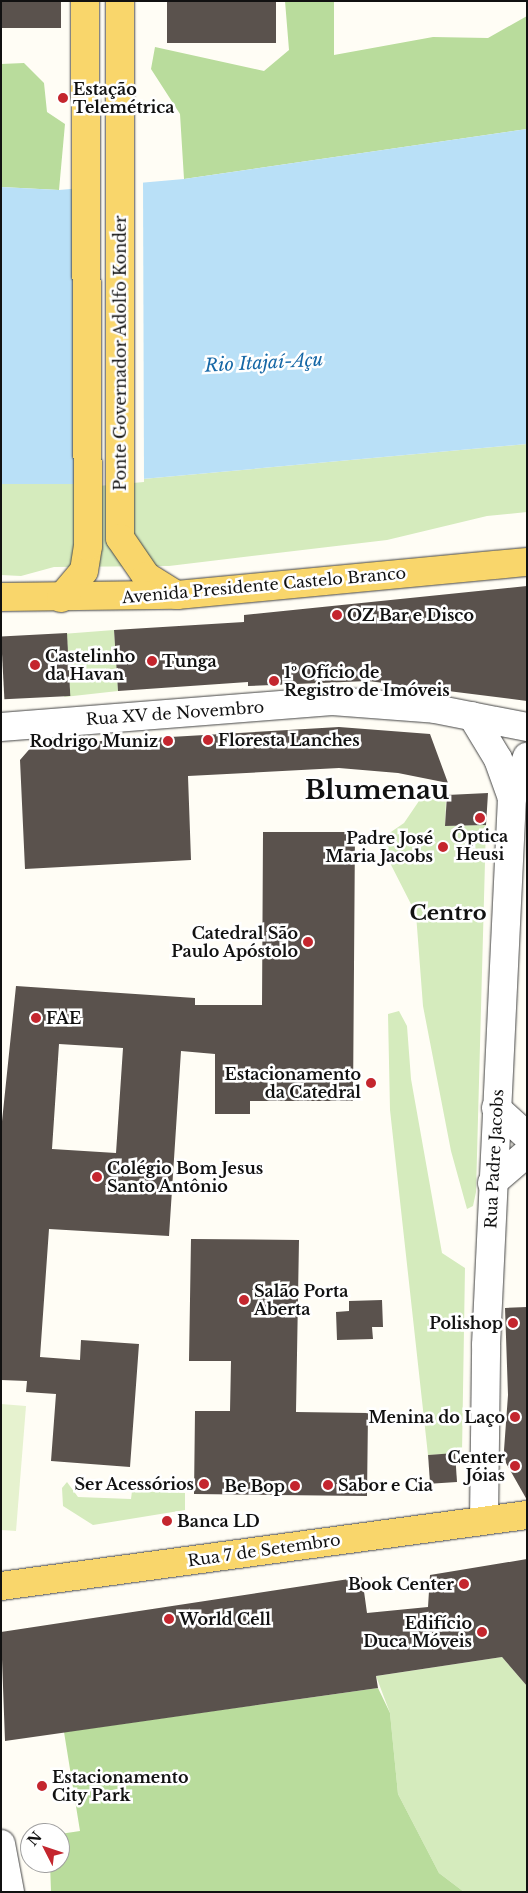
<!DOCTYPE html>
<meta charset="utf-8">
<style>
body{margin:0}
#map{position:relative;width:528px;height:1893px;overflow:hidden;background:#fffdf5;font-family:"Libre Baskerville",serif}
div>[style]{position:absolute}
[style*='--x']{left:calc(var(--x)*1px);top:calc(var(--y)*1px);width:calc(var(--w)*1px);rotate:calc(var(--a)*1deg)}
.green>*{inset:0;background:#d5ebbd}
.forest>*{inset:0;background:#b9dc9c}
.pitch>*{inset:0;background:#e6f2cf}
.water>*{inset:0;background:#b9e0f7}
.pier>*{inset:0;background:#fffdf5}
.building>*{inset:0;background:#5a524d;transform-origin:0 0}
.roads{filter:drop-shadow(0 0 1px #444) drop-shadow(0 0 1px #444)}
.minor>*{height:28px;margin:-14px;padding:0 14px;transform-origin:14px;border-radius:14px;background:#fff}
.major>*{height:28px;margin:-14px;padding:0 14px;transform-origin:14px;border-radius:14px;background:#f9d66b}
.dots>*{width:14px;height:14px;translate:-50% -50%;box-sizing:border-box;border:2px solid #fff;border-radius:50%}
span{translate:-50% -50%;white-space:nowrap;text-align:center;line-height:1.15;-webkit-text-stroke:5px #fff;paint-order:stroke}
.poi-label{font-size:16px;color:#111;font-weight:700}
.left{translate:0 -50%;text-align:left}
.right{translate:-100% -50%;text-align:right}
.street-label{font-size:16px;color:#111}
.water-label{font-size:18px;color:#1768a6;font-style:italic}
.district-label{font-size:21px;color:#111;font-weight:700}
.town-label{font-size:26px;color:#111;font-weight:700}
.frame{position:absolute;inset:0;border:2px solid #111;pointer-events:none}
.north{position:absolute;left:20px;top:1823px;width:50px;height:50px;box-sizing:border-box;background:#fff;border:1px solid #a0a0a0;border-radius:50%;rotate:311deg;font-size:14px;font-weight:700;line-height:20px;text-align:center;color:#111}
.north::after{content:'';display:block;margin:auto;width:18px;height:22px;background:#c4262e;clip-path:polygon(50% 0,100% 100%,50% 72%,0 100%)}
</style>
<div id="map">
<div class="green">
<div style="clip-path:polygon(527px 444px,527px 512px,487px 516px,387px 540px,169px 566px,54px 567px,21px 576px,1px 575px,1px 484px,87px 484px)"></div>
<div style="clip-path:polygon(114px 630px,118px 691px,64px 697px,70px 688px,67px 637px,62px 634px)"></div>
<div style="clip-path:polygon(421px 798px,446px 798px,445px 826px,486px 825px,476px 1192px,473px 1206px,467px 1209px,451px 1151px,423px 1006px,416px 914px,386px 855px,388px 834px,404px 823px)"></div>
<div style="clip-path:polygon(399px 1011px,407px 1026px,411px 1079px,442px 1253px,465px 1268px,462px 1453px,428px 1455px,390px 1110px,388px 1014px)"></div>
<div style="clip-path:polygon(67px 1482px,78px 1497px,131px 1499px,132px 1491px,185px 1493px,185px 1510px,93px 1525px,63px 1506px,62px 1488px)"></div>
<div style="clip-path:polygon(502px 1657px,527px 1686px,527px 1892px,464px 1892px,439px 1873px,398px 1794px,390px 1713px,376px 1676px)"></div>
</div>
<div class="forest">
<div style="clip-path:polygon(285px 1px,334px 1px,334px 55px,433px 37px,488px 38px,527px 16px,527px 129px,184px 179px,180px 114px,151px 69px,155px 47px,264px 71px,289px 50px)"></div>
<div style="clip-path:polygon(24px 63px,44px 83px,47px 112px,65px 124px,59px 190px,1px 187px,1px 64px)"></div>
<div style="clip-path:polygon(378px 1688px,390px 1713px,398px 1794px,439px 1873px,464px 1892px,51px 1892px,50px 1863px,60px 1863px,60px 1834px,80px 1831px,64px 1732px)"></div>
</div>
<div class="pitch">
<div style="clip-path:polygon(1px 1404px,26px 1406px,16px 1531px,1px 1530px)"></div>
</div>
<div class="water">
<div style="clip-path:polygon(527px 129px,527px 444px,87px 484px,1px 484px,1px 187px,59px 190px,184px 179px)"></div>
</div>
<div class="pier">
<div style="clip-path:polygon(143px 180px,144px 482px,87px 487px,73px 186px)"></div>
</div>
<div class="building">
<div style="left:1px;top:1px;width:60px;height:27px"></div>
<div style="left:167px;top:1px;width:109px;height:42px"></div>
<div style="clip-path:polygon(527px 586px,527px 701px,368px 681px,248px 686px,248px 682px,118px 691px,114px 630px,244px 622px,244px 615px)"></div>
<div style="left:67px;top:633px;width:63px;height:66px;rotate:87deg"></div>
<div style="clip-path:polygon(339px 727px,430px 734px,448px 783px,398px 773px,339px 768px,188px 776px,191px 860px,25px 869px,20px 760px,33px 745px)"></div>
<div style="clip-path:polygon(488px 793px,486px 825px,445px 826px,447px 795px)"></div>
<div style="clip-path:polygon(evenodd,263px 832px,355px 832px,353px 1101px,250px 1101px,250px 1114px,215px 1114px,215px 1054px,181px 1051px,169px 1236px,49px 1229px,40px 1357px,80px 1360px,81px 1340px,139px 1344px,130px 1467px,51px 1461px,56px 1394px,26px 1392px,27px 1381px,1px 1380px,1px 1131px,16px 986px,195px 998px,195px 1005px,262px 1005px,263px 832px,59px 1044px,123px 1048px,116px 1153px,52px 1149px,59px 1044px)"></div>
<div style="clip-path:polygon(191px 1239px,299px 1240px,296px 1412px,368px 1413px,367px 1496px,194px 1494px,195px 1411px,230px 1411px,231px 1361px,189px 1361px)"></div>
<div style="clip-path:polygon(382px 1300px,383px 1327px,372px 1327px,373px 1339px,337px 1340px,336px 1312px,349px 1311px,349px 1301px)"></div>
<div style="clip-path:polygon(527px 1307px,527px 1500px,506px 1463px,504px 1450px,508px 1395px,505px 1308px)"></div>
<div style="left:455px;top:1453px;width:29px;height:27px;rotate:86deg"></div>
<div style="clip-path:polygon(527px 1559px,527px 1686px,502px 1657px,376px 1676px,378px 1688px,5px 1741px,1px 1632px,362px 1577px,367px 1613px,428px 1607px,430px 1575px)"></div>
</div>
<div class="roads">
<div class="minor">
<div style="--x:472;--y:716;--w:50;--a:58.8"></div>
<div style="--x:498;--y:759;--w:41;--a:70.3"></div>
<div style="--x:1;--y:727;--w:332;--a:-4.5"></div>
<div style="--x:332;--y:701;--w:103;--a:4.4"></div>
<div style="--x:435;--y:709;--w:94;--a:11.1"></div>
<div style="--x:496;--y:1108;--w:42;--a:42.1"></div>
<div style="--x:492;--y:1183;--w:46;--a:-40.6"></div>
<div style="--x:484;--y:1520;--w:175;--a:-89.3"></div>
<div style="--x:486;--y:1345;--w:548;--a:-87.28"></div>
<div style="--x:512;--y:798;--w:44;--a:-69.9"></div>
<div style="--x:1;--y:1844;--w:49;--a:79.4"></div>
</div>
<div class="major">
<div style="--x:120;--y:1;--w:537;--a:90"></div>
<div style="--x:120;--y:538;--w:46;--a:55.6"></div>
<div style="--x:146;--y:576;--w:36;--a:32"></div>
<div style="--x:1;--y:597;--w:176;--a:-0.7"></div>
<div style="--x:177;--y:595;--w:352;--a:-5.4"></div>
<div style="--x:61;--y:598;--w:35;--a:-50"></div>
<div style="--x:84;--y:571;--w:25;--a:-81"></div>
<div style="--x:88;--y:546;--w:545;--a:-90.32"></div>
<div style="--x:1;--y:1586;--w:531;--a:-7.69"></div>
</div>
</div>
<div class="dots">
<div style="left:63px;top:98px;background:#c4262e"></div>
<div style="left:337px;top:615px;background:#c4262e"></div>
<div style="left:152px;top:661px;background:#c4262e"></div>
<div style="left:35px;top:665px;background:#c4262e"></div>
<div style="left:274px;top:681px;background:#c4262e"></div>
<div style="left:208px;top:740px;background:#c4262e"></div>
<div style="left:168px;top:741px;background:#c4262e"></div>
<div style="left:480px;top:818px;background:#c4262e"></div>
<div style="left:443px;top:847px;background:#c4262e"></div>
<div style="left:308px;top:942px;background:#c4262e"></div>
<div style="left:36px;top:1018px;background:#c4262e"></div>
<div style="left:371px;top:1083px;background:#c4262e"></div>
<div style="left:97px;top:1177px;background:#c4262e"></div>
<div style="left:244px;top:1300px;background:#c4262e"></div>
<div style="left:513px;top:1323px;background:#c4262e"></div>
<div style="left:515px;top:1417px;background:#c4262e"></div>
<div style="left:515px;top:1466px;background:#c4262e"></div>
<div style="left:204px;top:1484px;background:#c4262e"></div>
<div style="left:328px;top:1485px;background:#c4262e"></div>
<div style="left:295px;top:1486px;background:#c4262e"></div>
<div style="left:167px;top:1521px;background:#c4262e"></div>
<div style="left:464px;top:1584px;background:#c4262e"></div>
<div style="left:169px;top:1619px;background:#c4262e"></div>
<div style="left:482px;top:1632px;background:#c4262e"></div>
<div style="left:42px;top:1786px;background:#c4262e"></div>
</div>
<div class="poi-label">
<span class="left" style="left:73px;top:98px">Estação<br>Telemétrica</span>
<span class="left" style="left:347px;top:615px">OZ Bar e Disco</span>
<span class="left" style="left:45px;top:665px">Castelinho<br>da Havan</span>
<span class="left" style="left:162px;top:661px">Tunga</span>
<span class="left" style="left:284px;top:681px">1º Ofício de<br>Registro de Imóveis</span>
<span class="left" style="left:218px;top:740px">Floresta Lanches</span>
<span class="right" style="left:158px;top:741px">Rodrigo Muniz</span>
<span style="left:480px;top:845px">Óptica<br>Heusi</span>
<span class="right" style="left:433px;top:847px">Padre José<br>Maria Jacobs</span>
<span class="right" style="left:298px;top:942px">Catedral São<br>Paulo Apóstolo</span>
<span class="left" style="left:46px;top:1018px">FAE</span>
<span class="right" style="left:361px;top:1083px">Estacionamento<br>da Catedral</span>
<span class="left" style="left:107px;top:1177px">Colégio Bom Jesus<br>Santo Antônio</span>
<span class="left" style="left:254px;top:1300px">Salão Porta<br>Aberta</span>
<span class="right" style="left:503px;top:1323px">Polishop</span>
<span class="right" style="left:505px;top:1417px">Menina do Laço</span>
<span class="right" style="left:505px;top:1466px">Center<br>Jóias</span>
<span class="right" style="left:194px;top:1484px">Ser Acessórios</span>
<span class="left" style="left:338px;top:1485px">Sabor e Cia</span>
<span class="right" style="left:285px;top:1486px">Be Bop</span>
<span class="left" style="left:177px;top:1521px">Banca LD</span>
<span class="right" style="left:454px;top:1584px">Book Center</span>
<span class="left" style="left:179px;top:1619px">World Cell</span>
<span class="right" style="left:472px;top:1632px">Edifício<br>Duca Móveis</span>
<span class="left" style="left:52px;top:1786px">Estacionamento<br>City Park</span>
</div>
<div class="street-label">
<span style="left:120px;top:353px;rotate:-90deg">Ponte Governador Adolfo Konder</span>
<span style="left:264px;top:585px;rotate:-5deg">Avenida Presidente Castelo Branco</span>
<span style="left:175px;top:713px;rotate:-4deg">Rua XV de Novembro</span>
<span style="left:494px;top:1159px;rotate:-87deg">Rua Padre Jacobs</span>
<span style="left:264px;top:1550px;rotate:-8deg">Rua 7 de Setembro</span>
</div>
<div class="water-label">
<span style="left:264px;top:363px;rotate:-3deg">Rio Itajaí-Açu</span>
</div>
<div class="district-label">
<span style="left:448px;top:913px">Centro</span>
</div>
<div class="town-label">
<span style="left:377px;top:791px">Blumenau</span>
</div>
<div class="frame"></div>
<div class="north">N</div>
</div>
